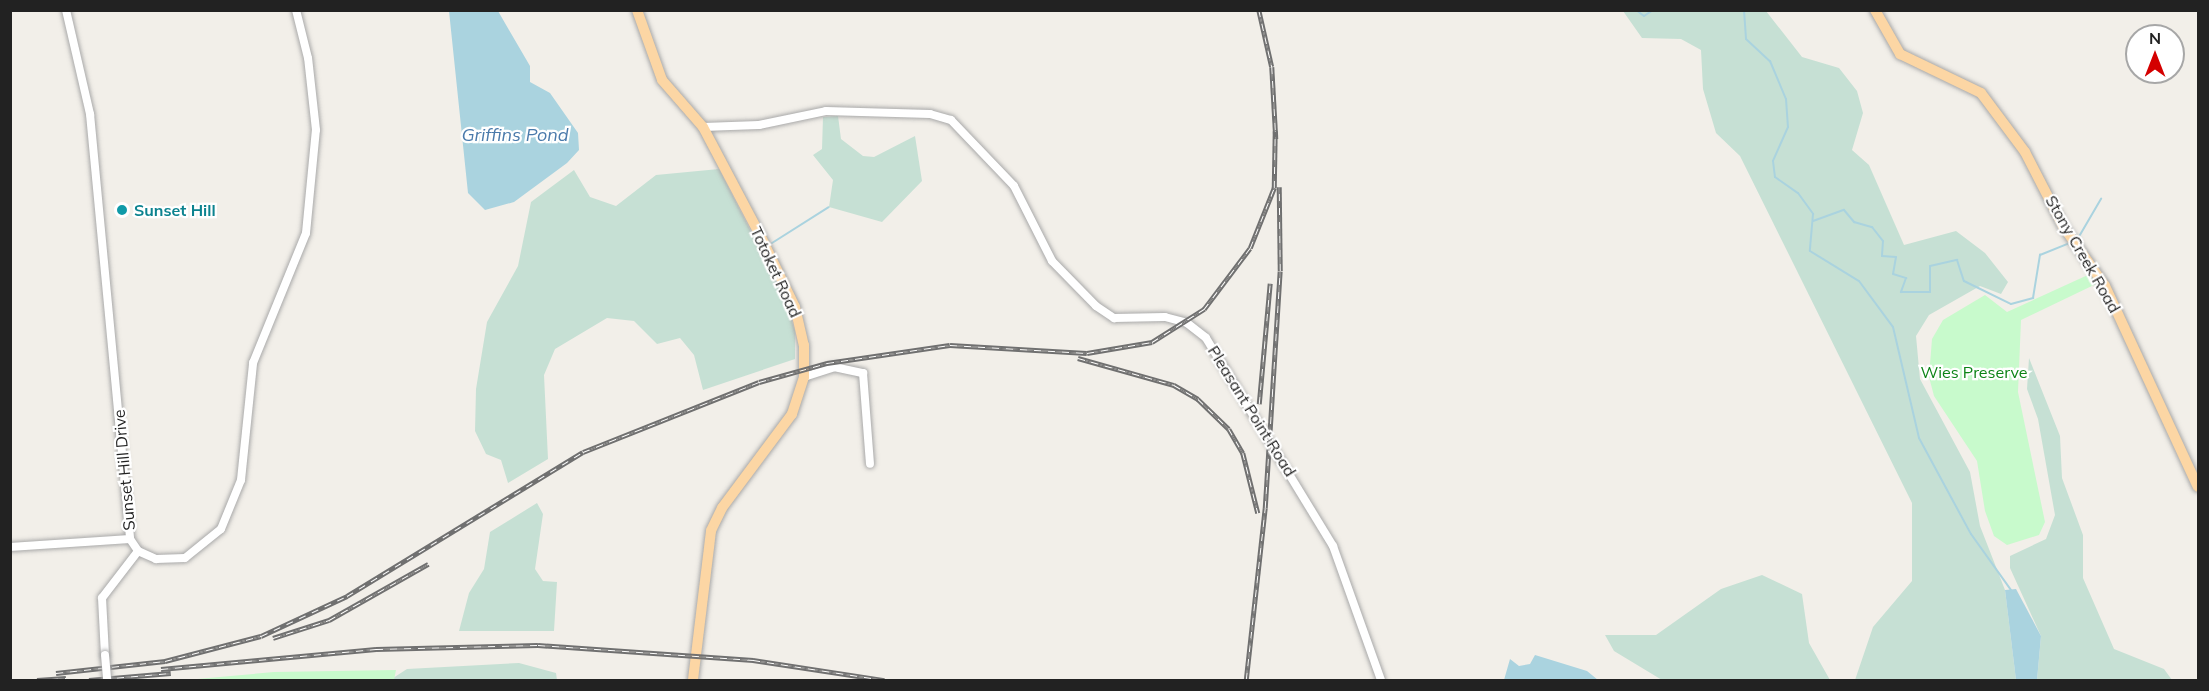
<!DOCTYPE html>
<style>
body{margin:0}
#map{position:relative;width:2209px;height:691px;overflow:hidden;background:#f2efe9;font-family:Mulish,sans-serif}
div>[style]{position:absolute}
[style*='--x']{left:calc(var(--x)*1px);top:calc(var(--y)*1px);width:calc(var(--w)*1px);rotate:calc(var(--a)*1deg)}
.wetland>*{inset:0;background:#c6e0d4}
.park>*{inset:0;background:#c8facc}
.water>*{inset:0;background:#aad3df}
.stream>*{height:2px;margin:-1px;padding:0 1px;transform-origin:1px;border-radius:1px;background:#aad3df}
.roads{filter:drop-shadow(0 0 2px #a9a9a9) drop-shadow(0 0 2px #a9a9a9)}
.minor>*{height:8px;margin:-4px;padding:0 4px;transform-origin:4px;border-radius:4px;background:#fff}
.major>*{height:10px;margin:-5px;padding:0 5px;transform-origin:5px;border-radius:5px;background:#fcd6a4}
.rail>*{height:4.5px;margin-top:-2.25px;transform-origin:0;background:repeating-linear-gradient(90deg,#fff 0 7px,#707070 0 14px);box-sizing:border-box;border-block:2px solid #707070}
.bridges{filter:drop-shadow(0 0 2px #a9a9a9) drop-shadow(0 0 2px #a9a9a9)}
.minor-bridge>*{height:8px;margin:-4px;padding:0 4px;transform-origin:4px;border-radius:4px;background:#fff}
.dots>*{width:16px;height:16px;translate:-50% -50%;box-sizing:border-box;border:3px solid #fff;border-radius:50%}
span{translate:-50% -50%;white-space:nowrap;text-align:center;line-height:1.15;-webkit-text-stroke:4.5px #fff;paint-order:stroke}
.culture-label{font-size:16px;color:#0d838f;font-weight:700}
.left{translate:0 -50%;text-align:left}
.street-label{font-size:16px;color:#222}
.park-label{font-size:16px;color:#0c8416}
.water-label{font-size:18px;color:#4a7aab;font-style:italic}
.frame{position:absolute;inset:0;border:12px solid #222;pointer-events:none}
.north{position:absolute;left:2125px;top:24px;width:60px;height:60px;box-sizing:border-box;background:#fff;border:2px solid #a7a7a7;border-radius:50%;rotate:0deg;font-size:16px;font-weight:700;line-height:24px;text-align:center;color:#222}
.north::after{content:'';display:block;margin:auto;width:21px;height:27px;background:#d40000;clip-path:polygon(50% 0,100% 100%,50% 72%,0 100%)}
</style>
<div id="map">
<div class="wetland">
<div style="clip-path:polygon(1623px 11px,1766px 11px,1802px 57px,1839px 68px,1857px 91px,1863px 113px,1852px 150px,1869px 165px,1904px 245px,1956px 231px,1985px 253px,2008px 282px,2001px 294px,1980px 286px,1929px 315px,1916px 336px,1920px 379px,1970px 472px,1980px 526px,2005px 590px,2016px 680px,1855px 680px,1873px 627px,1912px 581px,1912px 503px,1740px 156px,1716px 133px,1703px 89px,1701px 50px,1681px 39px,1642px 38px)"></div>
<div style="clip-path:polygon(838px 116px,841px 139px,863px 156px,874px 157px,915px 136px,922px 181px,882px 222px,829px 207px,833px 180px,813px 155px,822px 149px,823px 117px)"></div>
<div style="clip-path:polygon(719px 169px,783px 294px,795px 331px,795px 359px,703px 390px,694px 355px,680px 338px,657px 344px,634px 321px,607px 318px,555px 349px,544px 375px,548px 459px,508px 483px,501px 460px,486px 454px,475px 431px,476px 389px,487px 322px,518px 266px,531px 202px,574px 170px,590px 197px,616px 206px,656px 175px)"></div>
<div style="clip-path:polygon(2029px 358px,2060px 436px,2062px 478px,2083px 535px,2083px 578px,2114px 649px,2164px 669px,2172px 680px,2037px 680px,2041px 636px,2010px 568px,2010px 556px,2046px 539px,2055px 515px,2038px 419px,2027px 389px)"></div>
<div style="clip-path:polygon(537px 503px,543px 514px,535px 569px,543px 581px,557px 582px,554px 631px,459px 631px,469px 593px,484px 569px,490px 532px)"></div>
<div style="clip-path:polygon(1762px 575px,1802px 594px,1809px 643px,1830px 680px,1662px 680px,1614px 651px,1605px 635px,1656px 635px,1721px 589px)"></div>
<div style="clip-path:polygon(519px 663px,556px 673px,557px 680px,390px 680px,407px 669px)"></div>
</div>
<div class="park">
<div style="clip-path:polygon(2090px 274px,2096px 284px,2021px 320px,2018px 392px,2045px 522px,2039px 535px,2007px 545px,1994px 536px,1985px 511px,1977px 461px,1934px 396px,1929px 377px,1932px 339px,1943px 320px,1985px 295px,2007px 312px)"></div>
<div style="clip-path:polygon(396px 670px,394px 680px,186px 680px,274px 672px)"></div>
</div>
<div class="water">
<div style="clip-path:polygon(449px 11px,498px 11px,530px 66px,530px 82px,550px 93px,578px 133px,579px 150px,567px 163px,514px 202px,485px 210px,468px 193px)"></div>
<div style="clip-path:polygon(2016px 589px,2041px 636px,2037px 680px,2016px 680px,2005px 590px)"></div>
<div style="clip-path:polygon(1535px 655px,1587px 671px,1598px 680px,1504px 680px,1510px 659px,1519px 666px,1530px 664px)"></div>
</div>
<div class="stream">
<div style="--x:1636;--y:10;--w:10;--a:37"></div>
<div style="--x:1644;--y:16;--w:11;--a:-34"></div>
<div style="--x:1744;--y:10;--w:29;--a:86"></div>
<div style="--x:1746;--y:39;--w:33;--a:43"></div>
<div style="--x:1770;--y:61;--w:41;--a:67.2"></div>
<div style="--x:1786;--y:99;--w:28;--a:86"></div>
<div style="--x:1788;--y:127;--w:37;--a:114"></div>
<div style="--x:1773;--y:161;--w:16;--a:83"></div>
<div style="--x:1775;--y:177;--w:28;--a:35"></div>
<div style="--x:1798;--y:193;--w:26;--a:54"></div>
<div style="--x:1813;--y:214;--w:37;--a:95"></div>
<div style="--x:1810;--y:251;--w:57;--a:31.5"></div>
<div style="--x:1859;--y:281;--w:57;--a:53.5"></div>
<div style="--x:1893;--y:327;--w:114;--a:76.8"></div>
<div style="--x:1919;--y:438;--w:109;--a:61.6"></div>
<div style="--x:1971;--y:534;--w:69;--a:54.5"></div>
<div style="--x:1813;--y:221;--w:33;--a:-20"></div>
<div style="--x:1844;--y:210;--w:16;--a:50"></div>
<div style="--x:1854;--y:222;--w:19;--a:16"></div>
<div style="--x:1872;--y:227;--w:18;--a:52"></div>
<div style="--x:1883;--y:241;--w:15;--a:94"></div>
<div style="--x:1882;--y:256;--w:14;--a:4"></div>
<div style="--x:1896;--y:257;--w:17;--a:100"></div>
<div style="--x:1893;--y:274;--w:14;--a:17"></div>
<div style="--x:1906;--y:278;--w:15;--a:110"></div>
<div style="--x:1901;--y:292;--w:29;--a:0"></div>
<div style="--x:1930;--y:292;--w:26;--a:-90"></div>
<div style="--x:1930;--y:266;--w:28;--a:-13"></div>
<div style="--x:1957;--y:260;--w:22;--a:72"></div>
<div style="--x:1964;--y:281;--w:52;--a:26.1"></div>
<div style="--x:2011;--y:304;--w:23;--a:-15"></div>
<div style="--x:2033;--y:298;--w:44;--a:-80.8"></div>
<div style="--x:2040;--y:255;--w:31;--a:-22"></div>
<div style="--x:2077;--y:240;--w:48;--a:-59.7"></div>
<div style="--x:772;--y:243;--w:67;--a:-32.3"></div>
</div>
<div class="roads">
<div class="minor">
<div style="--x:66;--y:10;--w:107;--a:77"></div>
<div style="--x:90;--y:114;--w:427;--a:84.6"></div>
<div style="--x:130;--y:539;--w:14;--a:56"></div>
<div style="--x:138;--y:551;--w:20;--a:24"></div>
<div style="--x:156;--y:559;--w:29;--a:-2"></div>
<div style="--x:185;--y:558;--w:46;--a:-38.9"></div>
<div style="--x:221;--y:529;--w:53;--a:-67.8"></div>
<div style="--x:241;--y:480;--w:118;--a:-84.1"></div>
<div style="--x:253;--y:363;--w:140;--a:-67.8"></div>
<div style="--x:306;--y:233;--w:103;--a:-84.5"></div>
<div style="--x:316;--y:130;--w:72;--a:-96.3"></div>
<div style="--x:308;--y:58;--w:49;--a:-104"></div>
<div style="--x:703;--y:127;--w:56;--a:-2"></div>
<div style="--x:759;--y:125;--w:68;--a:-11.8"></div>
<div style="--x:826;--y:111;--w:104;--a:1.7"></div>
<div style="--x:930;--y:114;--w:22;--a:16"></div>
<div style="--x:951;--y:120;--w:91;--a:46.3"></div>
<div style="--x:1014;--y:186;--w:84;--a:63.1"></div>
<div style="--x:1052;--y:261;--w:63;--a:45.6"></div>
<div style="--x:1096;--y:306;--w:22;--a:34"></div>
<div style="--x:1114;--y:318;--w:51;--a:-1.1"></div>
<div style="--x:1165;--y:317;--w:23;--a:15"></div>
<div style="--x:1187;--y:323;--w:24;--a:38"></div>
<div style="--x:1206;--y:338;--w:244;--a:58.6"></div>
<div style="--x:1333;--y:546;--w:142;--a:70.3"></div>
<div style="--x:804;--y:377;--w:32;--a:-18"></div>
<div style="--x:834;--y:367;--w:30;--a:12"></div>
<div style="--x:863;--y:373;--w:91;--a:85.6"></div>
<div style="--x:10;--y:547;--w:120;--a:-3.8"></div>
<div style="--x:105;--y:655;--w:57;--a:-93"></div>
<div style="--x:102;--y:598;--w:59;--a:-52.5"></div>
</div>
<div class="major">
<div style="--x:637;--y:10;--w:74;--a:70.3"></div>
<div style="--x:662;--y:80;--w:62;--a:48.9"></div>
<div style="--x:703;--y:127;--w:124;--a:62.2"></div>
<div style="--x:761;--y:237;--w:78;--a:64.1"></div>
<div style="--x:795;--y:307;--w:39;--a:77"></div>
<div style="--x:804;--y:345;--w:32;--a:90"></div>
<div style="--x:804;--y:377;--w:39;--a:108"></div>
<div style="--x:792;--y:414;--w:117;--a:126.7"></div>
<div style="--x:722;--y:508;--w:25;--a:116"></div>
<div style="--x:711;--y:531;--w:150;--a:96.9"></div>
<div style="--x:1875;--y:10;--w:51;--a:60.4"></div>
<div style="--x:1900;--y:54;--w:90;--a:25.7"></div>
<div style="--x:1981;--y:93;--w:74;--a:53.3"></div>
<div style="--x:2025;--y:152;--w:83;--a:62.8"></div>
<div style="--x:2063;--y:226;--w:73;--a:55"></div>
<div style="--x:2105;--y:286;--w:221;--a:65.2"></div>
</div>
</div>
<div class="rail">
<div style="--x:1259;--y:10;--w:58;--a:77.2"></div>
<div style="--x:1272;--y:67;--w:72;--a:86.8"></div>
<div style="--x:1078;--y:358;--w:100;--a:15.7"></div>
<div style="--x:1174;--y:385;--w:28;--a:30"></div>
<div style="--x:1198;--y:399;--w:43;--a:44.1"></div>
<div style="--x:1229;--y:429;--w:28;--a:60"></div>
<div style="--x:1243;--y:453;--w:62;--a:76"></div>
<div style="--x:1259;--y:404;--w:121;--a:-84.8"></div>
<div style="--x:273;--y:638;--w:59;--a:-17.8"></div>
<div style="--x:329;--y:620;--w:114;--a:-29.5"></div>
<div style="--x:161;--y:669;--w:216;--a:-5.3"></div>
<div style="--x:376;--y:649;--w:162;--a:-1.4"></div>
<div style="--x:538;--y:645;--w:216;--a:4"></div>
<div style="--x:753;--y:660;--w:133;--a:8.7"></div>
<div style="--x:56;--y:673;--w:110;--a:-6.3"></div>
<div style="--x:165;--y:661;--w:99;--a:-14.6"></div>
<div style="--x:261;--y:636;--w:95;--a:-24.9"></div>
<div style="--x:347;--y:596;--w:276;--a:-31.4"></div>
<div style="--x:583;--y:452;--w:189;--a:-21.7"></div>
<div style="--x:759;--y:382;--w:71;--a:-15.6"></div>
<div style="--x:827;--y:363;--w:124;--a:-8.3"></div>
<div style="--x:950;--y:345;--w:137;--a:3.3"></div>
<div style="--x:1087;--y:353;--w:66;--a:-9.6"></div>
<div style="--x:1152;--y:342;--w:62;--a:-32.4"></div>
<div style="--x:1204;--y:309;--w:76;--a:-53"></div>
<div style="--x:1250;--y:248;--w:65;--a:-68.2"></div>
<div style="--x:1274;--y:188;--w:57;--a:-89"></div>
<div style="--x:37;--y:680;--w:29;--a:-4"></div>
<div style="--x:89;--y:680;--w:82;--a:-4.9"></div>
<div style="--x:1246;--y:680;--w:173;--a:-83.7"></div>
<div style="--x:1265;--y:508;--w:237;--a:-86.4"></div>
<div style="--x:1280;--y:271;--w:84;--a:-90.7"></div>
</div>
<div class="bridges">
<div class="minor-bridge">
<div style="--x:105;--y:655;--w:25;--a:85"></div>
</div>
</div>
<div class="dots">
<div style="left:122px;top:210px;background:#0f9aa8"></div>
</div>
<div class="culture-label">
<span class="left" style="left:134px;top:210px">Sunset Hill</span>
</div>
<div class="street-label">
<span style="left:2083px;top:254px;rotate:60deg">Stony Creek Road</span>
<span style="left:776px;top:272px;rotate:65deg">Totoket Road</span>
<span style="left:1252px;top:411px;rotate:58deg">Pleasant Point Road</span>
<span style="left:124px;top:470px;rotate:-95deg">Sunset Hill Drive</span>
</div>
<div class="park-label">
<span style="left:1974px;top:372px">Wies Preserve</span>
</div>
<div class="water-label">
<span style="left:515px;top:135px">Griffins Pond</span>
</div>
<div class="frame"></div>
<div class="north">N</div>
</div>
